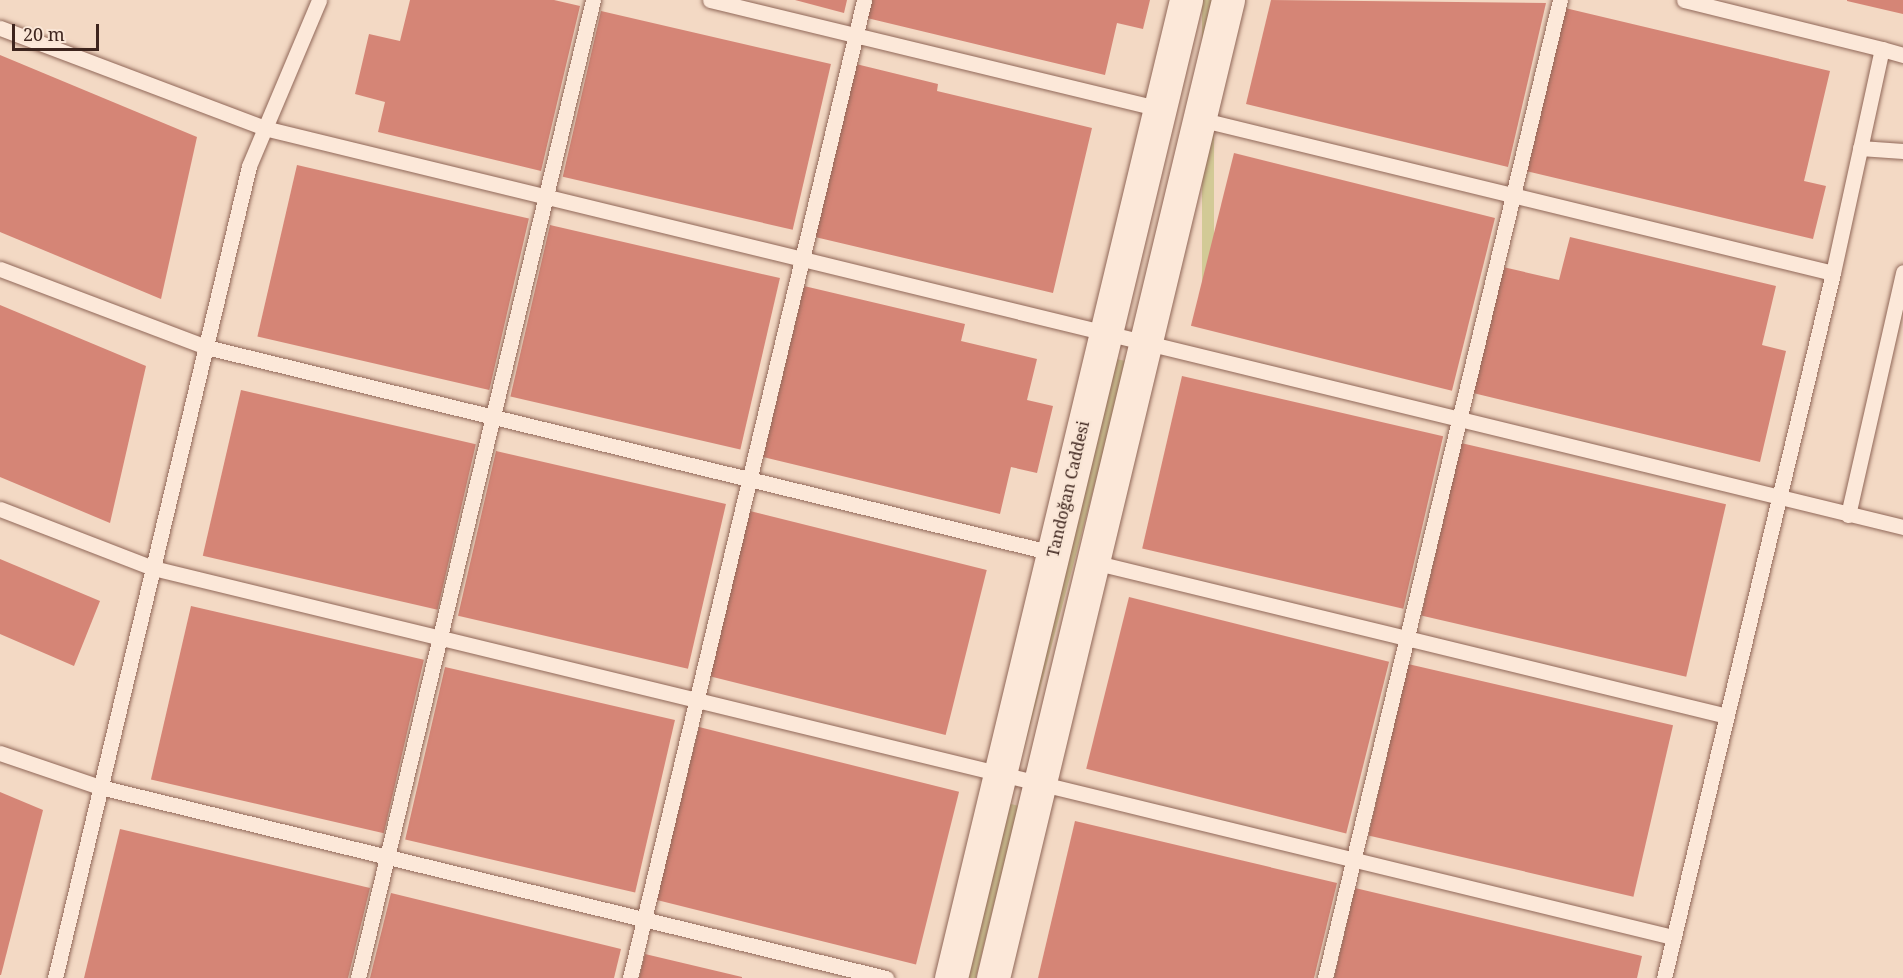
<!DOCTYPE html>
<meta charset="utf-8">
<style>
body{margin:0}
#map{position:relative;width:1903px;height:978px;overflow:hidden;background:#f3d9c4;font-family:"Noto Serif",serif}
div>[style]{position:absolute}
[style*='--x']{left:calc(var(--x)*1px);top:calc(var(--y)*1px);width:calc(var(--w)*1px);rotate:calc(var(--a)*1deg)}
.green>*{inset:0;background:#d2ca96;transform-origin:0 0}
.building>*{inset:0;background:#d58576;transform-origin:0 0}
.roads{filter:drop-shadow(0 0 2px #906758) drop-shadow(0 0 2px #906758)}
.lane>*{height:15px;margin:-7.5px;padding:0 7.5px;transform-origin:7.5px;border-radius:7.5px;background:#fce8d9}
.secondary>*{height:33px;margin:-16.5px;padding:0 16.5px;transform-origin:16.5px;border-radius:16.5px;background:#fce8d9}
span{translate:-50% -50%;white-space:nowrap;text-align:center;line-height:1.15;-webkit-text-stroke:4.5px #f9e5d5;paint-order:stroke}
.street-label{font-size:16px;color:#3e251e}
.scale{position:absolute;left:12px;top:24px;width:87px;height:27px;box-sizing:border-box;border:3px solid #3e251e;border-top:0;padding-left:8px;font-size:18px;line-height:21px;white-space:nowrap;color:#3e251e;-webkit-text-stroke:4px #f9e5d5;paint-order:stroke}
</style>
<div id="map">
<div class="green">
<div style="left:1202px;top:0;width:12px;height:318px"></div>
<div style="left:1117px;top:359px;width:11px;height:405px;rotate:15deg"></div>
<div style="left:1007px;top:803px;width:12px;height:180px;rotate:14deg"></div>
</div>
<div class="building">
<div style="clip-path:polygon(410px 0,554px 0,580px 6px,541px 171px,378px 132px,385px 102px,355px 94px,369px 34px,400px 41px)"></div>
<div style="clip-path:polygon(795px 0,847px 0,844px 13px)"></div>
<div style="clip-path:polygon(872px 0,1150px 0,1143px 29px,1117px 23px,1105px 75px,867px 18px)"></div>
<div style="clip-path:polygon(1271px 0,1546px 3px,1508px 167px,1246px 104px)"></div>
<div style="clip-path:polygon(1847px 0,1903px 0,1903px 14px,1847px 1px)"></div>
<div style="clip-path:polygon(1565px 8px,1830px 71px,1804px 181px,1826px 186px,1813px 239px,1526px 171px)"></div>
<div style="left:601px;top:11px;width:236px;height:170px;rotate:13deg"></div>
<div style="clip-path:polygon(0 55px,197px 137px,161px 299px,0 232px)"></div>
<div style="clip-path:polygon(856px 64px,938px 84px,937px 91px,1092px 128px,1053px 293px,815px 237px)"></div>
<div style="left:1234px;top:153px;width:269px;height:178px;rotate:14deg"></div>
<div style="left:297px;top:165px;width:238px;height:176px;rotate:13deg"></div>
<div style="left:550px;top:225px;width:236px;height:176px;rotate:13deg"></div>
<div style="clip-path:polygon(1570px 237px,1776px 286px,1762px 345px,1786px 351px,1760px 462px,1473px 393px,1503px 267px,1559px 280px)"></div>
<div style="clip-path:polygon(804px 286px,965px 324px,961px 341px,1037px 359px,1027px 400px,1053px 406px,1037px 473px,1011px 467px,1000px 514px,763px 457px)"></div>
<div style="clip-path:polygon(0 305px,146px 366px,110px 523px,0 477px)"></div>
<div style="left:1182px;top:376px;width:268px;height:177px;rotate:13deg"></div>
<div style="left:241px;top:390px;width:241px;height:170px;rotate:13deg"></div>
<div style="left:1461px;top:443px;width:272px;height:177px;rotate:13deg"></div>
<div style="left:496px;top:451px;width:236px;height:169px;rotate:13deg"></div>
<div style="left:750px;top:511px;width:244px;height:170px;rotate:14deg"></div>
<div style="clip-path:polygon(0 559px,100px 601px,74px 666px,0 634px)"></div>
<div style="left:1129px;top:597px;width:268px;height:177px;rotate:14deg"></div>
<div style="left:191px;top:606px;width:239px;height:178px;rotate:13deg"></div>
<div style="left:1408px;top:664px;width:272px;height:176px;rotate:13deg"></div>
<div style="left:445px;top:667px;width:236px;height:177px;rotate:13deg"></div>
<div style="left:699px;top:727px;width:268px;height:178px;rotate:14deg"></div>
<div style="clip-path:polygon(0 792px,43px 810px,1px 975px,0 975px)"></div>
<div style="clip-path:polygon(1075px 821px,1337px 883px,1314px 978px,1038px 978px)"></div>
<div style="clip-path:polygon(120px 829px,370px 888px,348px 978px,84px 978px)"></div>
<div style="clip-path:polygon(1355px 888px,1642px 956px,1637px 978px,1334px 978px)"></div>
<div style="clip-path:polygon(391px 893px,621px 949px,614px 978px,370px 978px)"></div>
<div style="clip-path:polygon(645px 954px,742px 977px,742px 978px,639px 978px)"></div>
</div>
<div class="roads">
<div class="lane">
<div style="--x:710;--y:0;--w:462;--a:13.6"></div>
<div style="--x:1684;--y:0;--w:204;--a:13.9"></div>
<div style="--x:0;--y:28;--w:282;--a:20.7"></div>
<div style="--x:264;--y:128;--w:1687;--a:13.68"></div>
<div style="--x:1199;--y:119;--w:652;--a:13.65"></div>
<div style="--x:1860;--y:148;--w:43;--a:4"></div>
<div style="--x:0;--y:269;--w:220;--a:20.7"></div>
<div style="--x:206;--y:347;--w:872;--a:13.67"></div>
<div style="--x:0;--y:509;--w:164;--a:21.1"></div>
<div style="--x:153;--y:568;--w:1564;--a:13.65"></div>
<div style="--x:1848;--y:515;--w:249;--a:-77.2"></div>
<div style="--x:1093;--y:562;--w:652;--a:13.65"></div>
<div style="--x:0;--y:753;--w:106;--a:18.8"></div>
<div style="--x:100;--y:787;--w:809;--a:13.66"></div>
<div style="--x:55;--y:978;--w:835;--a:-76.56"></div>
<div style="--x:249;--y:166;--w:180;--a:-67.1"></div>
<div style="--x:358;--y:978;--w:1006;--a:-76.49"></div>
<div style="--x:630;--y:978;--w:1006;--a:-76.54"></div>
<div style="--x:1325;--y:978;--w:1006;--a:-76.49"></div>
<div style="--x:1664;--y:978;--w:725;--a:-76.52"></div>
<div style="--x:1833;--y:273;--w:229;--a:-77.7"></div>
<div style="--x:1882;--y:49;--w:22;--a:16"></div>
</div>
<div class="secondary">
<div style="--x:951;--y:978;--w:1006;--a:-76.49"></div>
<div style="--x:993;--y:978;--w:1006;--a:-76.49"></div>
</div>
</div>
<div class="street-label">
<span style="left:1068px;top:489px;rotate:-77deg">Tandoğan Caddesi</span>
</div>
<div class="scale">20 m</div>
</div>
